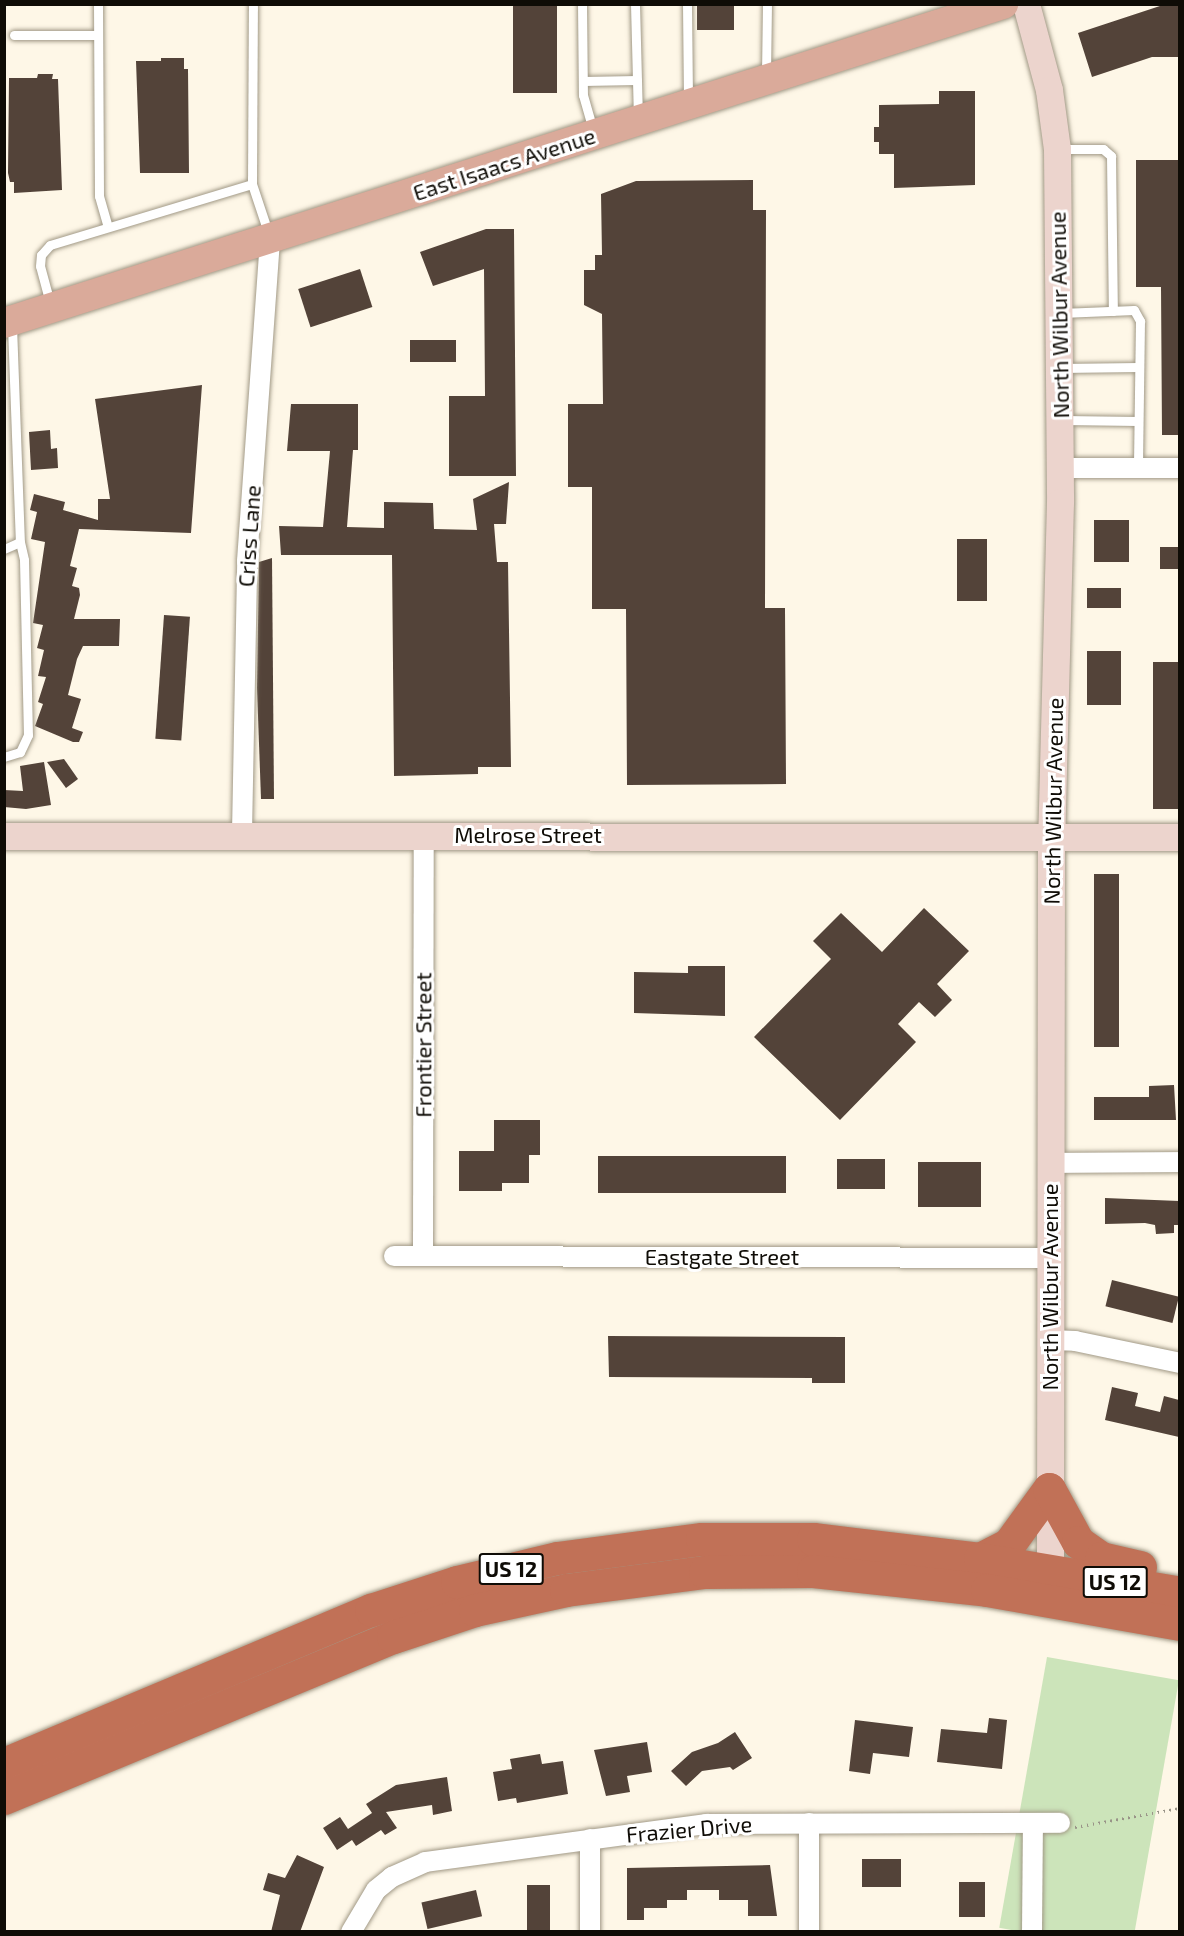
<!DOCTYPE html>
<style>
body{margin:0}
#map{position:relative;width:1184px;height:1936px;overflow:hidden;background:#fef7e7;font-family:"Exo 2",sans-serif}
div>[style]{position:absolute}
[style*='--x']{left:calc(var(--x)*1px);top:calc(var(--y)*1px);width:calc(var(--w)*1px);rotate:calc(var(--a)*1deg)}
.green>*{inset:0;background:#cce4ba;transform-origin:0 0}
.building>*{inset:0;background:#534339;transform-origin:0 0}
.path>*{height:3px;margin-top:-1.5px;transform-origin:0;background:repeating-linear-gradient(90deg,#999488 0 1.5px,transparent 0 6px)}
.roads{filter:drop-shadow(0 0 2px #a19986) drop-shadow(0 0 2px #a19986)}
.lane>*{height:9px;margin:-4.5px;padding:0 4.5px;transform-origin:4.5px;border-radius:4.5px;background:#fff}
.street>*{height:20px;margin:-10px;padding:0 10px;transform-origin:10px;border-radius:10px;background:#fff}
.secondary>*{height:27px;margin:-13.5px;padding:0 13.5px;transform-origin:13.5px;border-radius:13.5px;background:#ecd4cd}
.primary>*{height:30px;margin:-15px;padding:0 15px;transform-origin:15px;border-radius:15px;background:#daaa9a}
.highway>*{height:33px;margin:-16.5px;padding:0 16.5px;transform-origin:16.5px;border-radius:16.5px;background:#c17157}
span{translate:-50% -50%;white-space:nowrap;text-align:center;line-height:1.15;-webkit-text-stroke:6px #fff;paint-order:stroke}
.shield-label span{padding:2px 4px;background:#fff;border:2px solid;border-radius:4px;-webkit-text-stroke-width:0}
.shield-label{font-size:21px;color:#0f0c06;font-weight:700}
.street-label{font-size:22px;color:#0f0c06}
.frame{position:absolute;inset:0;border:6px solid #0f0c06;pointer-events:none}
</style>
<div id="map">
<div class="green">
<div style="left:1047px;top:1657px;width:134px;height:275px;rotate:10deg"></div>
</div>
<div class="building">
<div style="left:513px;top:4px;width:44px;height:89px"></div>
<div style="left:697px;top:4px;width:37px;height:26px"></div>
<div style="clip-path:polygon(1166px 4px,1179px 4px,1179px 57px,1152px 57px,1092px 77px,1078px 33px)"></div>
<div style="clip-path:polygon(161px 58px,184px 58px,184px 69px,188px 69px,189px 173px,140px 173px,136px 61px,161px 61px)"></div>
<div style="clip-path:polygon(38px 74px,53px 74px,52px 79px,58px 79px,62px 190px,14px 193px,14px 182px,10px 182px,8px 173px,9px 78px,37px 78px)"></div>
<div style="clip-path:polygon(939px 91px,975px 91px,975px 185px,894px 188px,894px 154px,879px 154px,879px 142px,874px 142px,874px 127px,879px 127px,879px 105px,939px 104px)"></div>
<div style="clip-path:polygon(1136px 160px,1179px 160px,1179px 435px,1162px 435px,1161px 287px,1136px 287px)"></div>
<div style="clip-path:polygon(753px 180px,753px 210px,766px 210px,765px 608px,785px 608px,786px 784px,627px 785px,626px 609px,592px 609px,592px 487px,568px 487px,568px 404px,603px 404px,602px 314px,584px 305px,584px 270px,595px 270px,595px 255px,602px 255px,601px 194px,636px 181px)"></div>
<div style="clip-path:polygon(486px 229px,514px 229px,516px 476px,449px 476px,449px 396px,485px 396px,484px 269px,433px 286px,420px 252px)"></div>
<div style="left:360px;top:269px;width:40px;height:65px;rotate:72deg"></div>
<div style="left:410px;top:340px;width:46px;height:22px"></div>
<div style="clip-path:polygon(202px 385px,191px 533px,79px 529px,70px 566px,77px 568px,72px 586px,79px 588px,80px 595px,74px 619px,120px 619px,119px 646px,83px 646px,77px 659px,68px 695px,81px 699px,72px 728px,83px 732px,79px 742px,73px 742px,35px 726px,43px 704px,38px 702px,46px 677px,38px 676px,44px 650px,37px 648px,43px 625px,33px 623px,45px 542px,31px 539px,37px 512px,30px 510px,34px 494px,65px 502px,63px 510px,98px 520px,98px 499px,110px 499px,95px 399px)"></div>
<div style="clip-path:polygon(291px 404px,358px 404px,358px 450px,353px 450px,347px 527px,384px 528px,384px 502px,433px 503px,434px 529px,477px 530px,473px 499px,509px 482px,506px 524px,494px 524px,497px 562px,508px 562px,511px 767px,478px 767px,478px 774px,394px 776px,392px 555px,281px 555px,279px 526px,323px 527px,330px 451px,287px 451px)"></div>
<div style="clip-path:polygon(50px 430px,51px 449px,57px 448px,58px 468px,31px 470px,29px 432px)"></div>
<div style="left:1094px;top:520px;width:35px;height:42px"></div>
<div style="left:957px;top:539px;width:30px;height:62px"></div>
<div style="left:1179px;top:547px;width:22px;height:19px;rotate:90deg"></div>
<div style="clip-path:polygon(272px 558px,274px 799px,261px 799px,257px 688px,259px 562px)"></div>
<div style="left:1087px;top:588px;width:34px;height:20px"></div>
<div style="left:164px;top:615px;width:26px;height:124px;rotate:4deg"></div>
<div style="left:1087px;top:651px;width:34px;height:54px"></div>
<div style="left:1153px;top:662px;width:26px;height:147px"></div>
<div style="clip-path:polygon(64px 759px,78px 779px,66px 788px,47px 762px)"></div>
<div style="clip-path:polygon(44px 762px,51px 805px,26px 809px,4px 807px,4px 790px,23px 791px,20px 766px)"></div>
<div style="left:1094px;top:874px;width:25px;height:173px"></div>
<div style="clip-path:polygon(924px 908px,969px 951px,937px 984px,952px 1000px,935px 1017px,919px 1002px,898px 1024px,916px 1042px,840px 1120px,754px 1037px,831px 959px,813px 941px,841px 913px,882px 952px)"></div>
<div style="clip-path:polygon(688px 966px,725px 966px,725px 1016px,634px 1013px,634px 972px,688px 973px)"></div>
<div style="clip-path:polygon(1174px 1085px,1176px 1120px,1094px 1120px,1094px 1097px,1149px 1097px,1149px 1086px)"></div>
<div style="clip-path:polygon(494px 1120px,540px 1120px,540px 1155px,529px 1155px,529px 1183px,502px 1183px,502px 1191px,459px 1191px,459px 1151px,494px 1151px)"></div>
<div style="left:598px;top:1156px;width:188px;height:37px"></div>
<div style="left:837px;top:1159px;width:48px;height:30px"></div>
<div style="left:918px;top:1162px;width:63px;height:45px"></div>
<div style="clip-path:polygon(1105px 1198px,1179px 1201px,1179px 1225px,1174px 1225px,1174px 1233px,1156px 1234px,1155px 1225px,1145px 1223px,1105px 1224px)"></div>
<div style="left:1112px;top:1280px;width:69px;height:27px;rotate:14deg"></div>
<div style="clip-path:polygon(608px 1336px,845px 1337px,845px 1383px,812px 1383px,812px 1378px,609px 1377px)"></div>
<div style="clip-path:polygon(1112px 1387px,1138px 1393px,1135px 1406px,1160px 1412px,1164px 1396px,1179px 1400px,1179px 1437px,1105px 1420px)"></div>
<div style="clip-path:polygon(989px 1718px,1007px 1720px,1002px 1769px,937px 1762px,941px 1729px,987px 1733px)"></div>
<div style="clip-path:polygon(855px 1720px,913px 1727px,909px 1757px,873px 1753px,870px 1774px,849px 1771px)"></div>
<div style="clip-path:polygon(735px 1732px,752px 1758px,733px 1770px,730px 1767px,702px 1771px,686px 1786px,671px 1771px,692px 1752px,718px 1743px)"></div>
<div style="clip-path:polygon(647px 1742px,652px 1772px,627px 1776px,630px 1792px,606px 1796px,594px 1750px)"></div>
<div style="clip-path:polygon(540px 1754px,542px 1764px,563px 1761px,568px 1794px,517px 1803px,516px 1798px,498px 1801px,493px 1772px,512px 1769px,510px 1759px)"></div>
<div style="clip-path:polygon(447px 1777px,452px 1811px,433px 1815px,432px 1805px,386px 1812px,397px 1828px,385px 1835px,381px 1830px,356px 1846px,352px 1840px,337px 1850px,323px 1828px,340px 1817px,348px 1829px,372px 1813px,366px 1804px,396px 1785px)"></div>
<div style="clip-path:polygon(297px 1855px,324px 1867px,300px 1932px,271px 1932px,280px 1895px,263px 1890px,268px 1873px,285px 1878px)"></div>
<div style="left:901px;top:1859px;width:28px;height:39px;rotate:90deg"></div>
<div style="clip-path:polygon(770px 1865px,777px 1916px,748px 1916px,748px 1900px,719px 1900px,719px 1890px,687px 1890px,687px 1900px,667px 1900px,667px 1908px,644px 1908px,644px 1920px,627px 1920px,627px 1868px)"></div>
<div style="left:959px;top:1882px;width:26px;height:35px"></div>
<div style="left:527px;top:1885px;width:23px;height:47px"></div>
<div style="left:476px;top:1890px;width:27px;height:56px;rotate:77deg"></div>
</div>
<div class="path">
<div style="--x:1075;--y:1827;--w:107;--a:-10.3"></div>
</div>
<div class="roads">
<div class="lane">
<div style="--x:98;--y:4;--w:192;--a:89.7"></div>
<div style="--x:99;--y:196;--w:32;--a:74"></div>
<div style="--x:582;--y:4;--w:91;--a:89.4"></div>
<div style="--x:583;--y:95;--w:35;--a:74"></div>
<div style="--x:635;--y:4;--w:112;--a:88.5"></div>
<div style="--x:687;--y:4;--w:97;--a:89.4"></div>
<div style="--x:14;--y:35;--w:84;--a:0"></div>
<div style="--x:766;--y:75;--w:71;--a:-89.2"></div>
<div style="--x:583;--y:81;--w:54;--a:-1.1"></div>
<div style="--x:1059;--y:149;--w:44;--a:0"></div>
<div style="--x:1103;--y:149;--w:11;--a:41"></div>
<div style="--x:1111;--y:156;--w:155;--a:89.3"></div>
<div style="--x:252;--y:184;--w:180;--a:-89.7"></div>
<div style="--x:50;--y:303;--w:38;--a:-105"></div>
<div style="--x:40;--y:266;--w:11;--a:-85"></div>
<div style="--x:41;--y:255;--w:13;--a:-48"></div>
<div style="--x:50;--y:245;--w:211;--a:-16.8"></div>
<div style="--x:252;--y:184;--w:54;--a:71.6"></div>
<div style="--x:1061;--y:313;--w:73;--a:-2.4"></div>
<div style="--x:1134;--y:310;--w:13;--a:61"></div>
<div style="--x:1140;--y:321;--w:147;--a:90.8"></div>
<div style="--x:12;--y:326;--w:216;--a:87.9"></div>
<div style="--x:1060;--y:368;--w:79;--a:-0.7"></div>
<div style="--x:1063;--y:420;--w:75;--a:0.8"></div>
<div style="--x:4;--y:549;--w:17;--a:-24"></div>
<div style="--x:20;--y:542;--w:18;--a:77"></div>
<div style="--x:24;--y:560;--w:175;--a:88.7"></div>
<div style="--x:28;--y:735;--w:19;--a:115"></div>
<div style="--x:20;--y:752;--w:17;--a:163"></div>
</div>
<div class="street">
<div style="--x:1059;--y:468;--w:121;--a:0"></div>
<div style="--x:242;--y:833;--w:272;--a:-88.9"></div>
<div style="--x:247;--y:561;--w:323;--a:-85.9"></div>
<div style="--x:1050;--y:1163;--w:130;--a:-0.4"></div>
<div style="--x:394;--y:1256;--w:656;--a:0.17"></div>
<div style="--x:423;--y:1256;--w:421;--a:-89.9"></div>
<div style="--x:1050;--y:1340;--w:25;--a:2"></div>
<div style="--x:1075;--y:1341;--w:107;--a:11.8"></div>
<div style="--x:351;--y:1932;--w:49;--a:-59.2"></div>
<div style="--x:376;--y:1890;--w:21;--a:-39"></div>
<div style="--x:392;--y:1877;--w:36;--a:-24"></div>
<div style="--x:425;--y:1862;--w:284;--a:-7.7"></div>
<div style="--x:706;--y:1824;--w:354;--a:-0.2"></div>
<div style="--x:590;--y:1932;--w:93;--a:-90"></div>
<div style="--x:809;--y:1932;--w:109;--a:-90"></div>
<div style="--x:1032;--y:1932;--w:109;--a:-89.5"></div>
</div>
<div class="secondary">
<div style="--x:1026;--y:4;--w:89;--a:75"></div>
<div style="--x:1049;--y:90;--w:60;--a:82.3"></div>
<div style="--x:1057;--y:149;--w:353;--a:89.5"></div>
<div style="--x:1060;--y:502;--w:334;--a:91.5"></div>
<div style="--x:1051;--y:836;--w:754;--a:90.08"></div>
<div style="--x:4;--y:836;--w:1176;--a:0.05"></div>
</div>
<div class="primary">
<div style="--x:4;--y:323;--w:1049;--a:-17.71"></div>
</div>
<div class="highway">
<div style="--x:980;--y:1559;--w:33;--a:-27"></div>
<div style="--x:1009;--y:1544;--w:68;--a:-54"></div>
<div style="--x:1049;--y:1489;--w:60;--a:61.3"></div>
<div style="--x:1078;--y:1542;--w:28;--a:35"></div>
<div style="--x:1101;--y:1558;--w:40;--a:13"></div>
<div style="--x:4;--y:1764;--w:398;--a:-22.8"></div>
<div style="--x:371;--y:1610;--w:90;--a:-18"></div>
<div style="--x:457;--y:1582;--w:103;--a:-13.5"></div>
<div style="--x:557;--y:1558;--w:146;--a:-7.5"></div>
<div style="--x:702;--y:1539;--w:111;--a:0"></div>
<div style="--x:813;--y:1539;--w:168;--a:6.8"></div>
<div style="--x:980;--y:1559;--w:203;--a:9.6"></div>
<div style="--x:4;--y:1798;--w:421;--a:-22.5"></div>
<div style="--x:393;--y:1637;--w:86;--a:-18.2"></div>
<div style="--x:475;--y:1610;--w:93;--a:-12.4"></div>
<div style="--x:566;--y:1590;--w:140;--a:-7.4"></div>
<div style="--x:705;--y:1572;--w:108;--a:-0.5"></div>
<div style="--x:813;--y:1571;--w:175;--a:6.2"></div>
<div style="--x:987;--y:1590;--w:196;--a:10"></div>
</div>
</div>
<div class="shield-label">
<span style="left:511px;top:1569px">US 12</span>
<span style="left:1115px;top:1582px">US 12</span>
</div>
<div class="street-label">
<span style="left:504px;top:164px;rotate:-18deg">East Isaacs Avenue</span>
<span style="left:1059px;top:315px;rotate:-91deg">North Wilbur Avenue</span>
<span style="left:249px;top:536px;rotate:-86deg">Criss Lane</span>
<span style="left:1053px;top:801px;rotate:-89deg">North Wilbur Avenue</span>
<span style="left:528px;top:835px">Melrose Street</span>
<span style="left:423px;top:1045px;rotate:-90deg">Frontier Street</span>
<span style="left:722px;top:1257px">Eastgate Street</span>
<span style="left:1050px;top:1287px;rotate:-90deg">North Wilbur Avenue</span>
<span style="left:689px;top:1829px;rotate:-5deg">Frazier Drive</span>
</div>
<div class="frame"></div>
</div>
